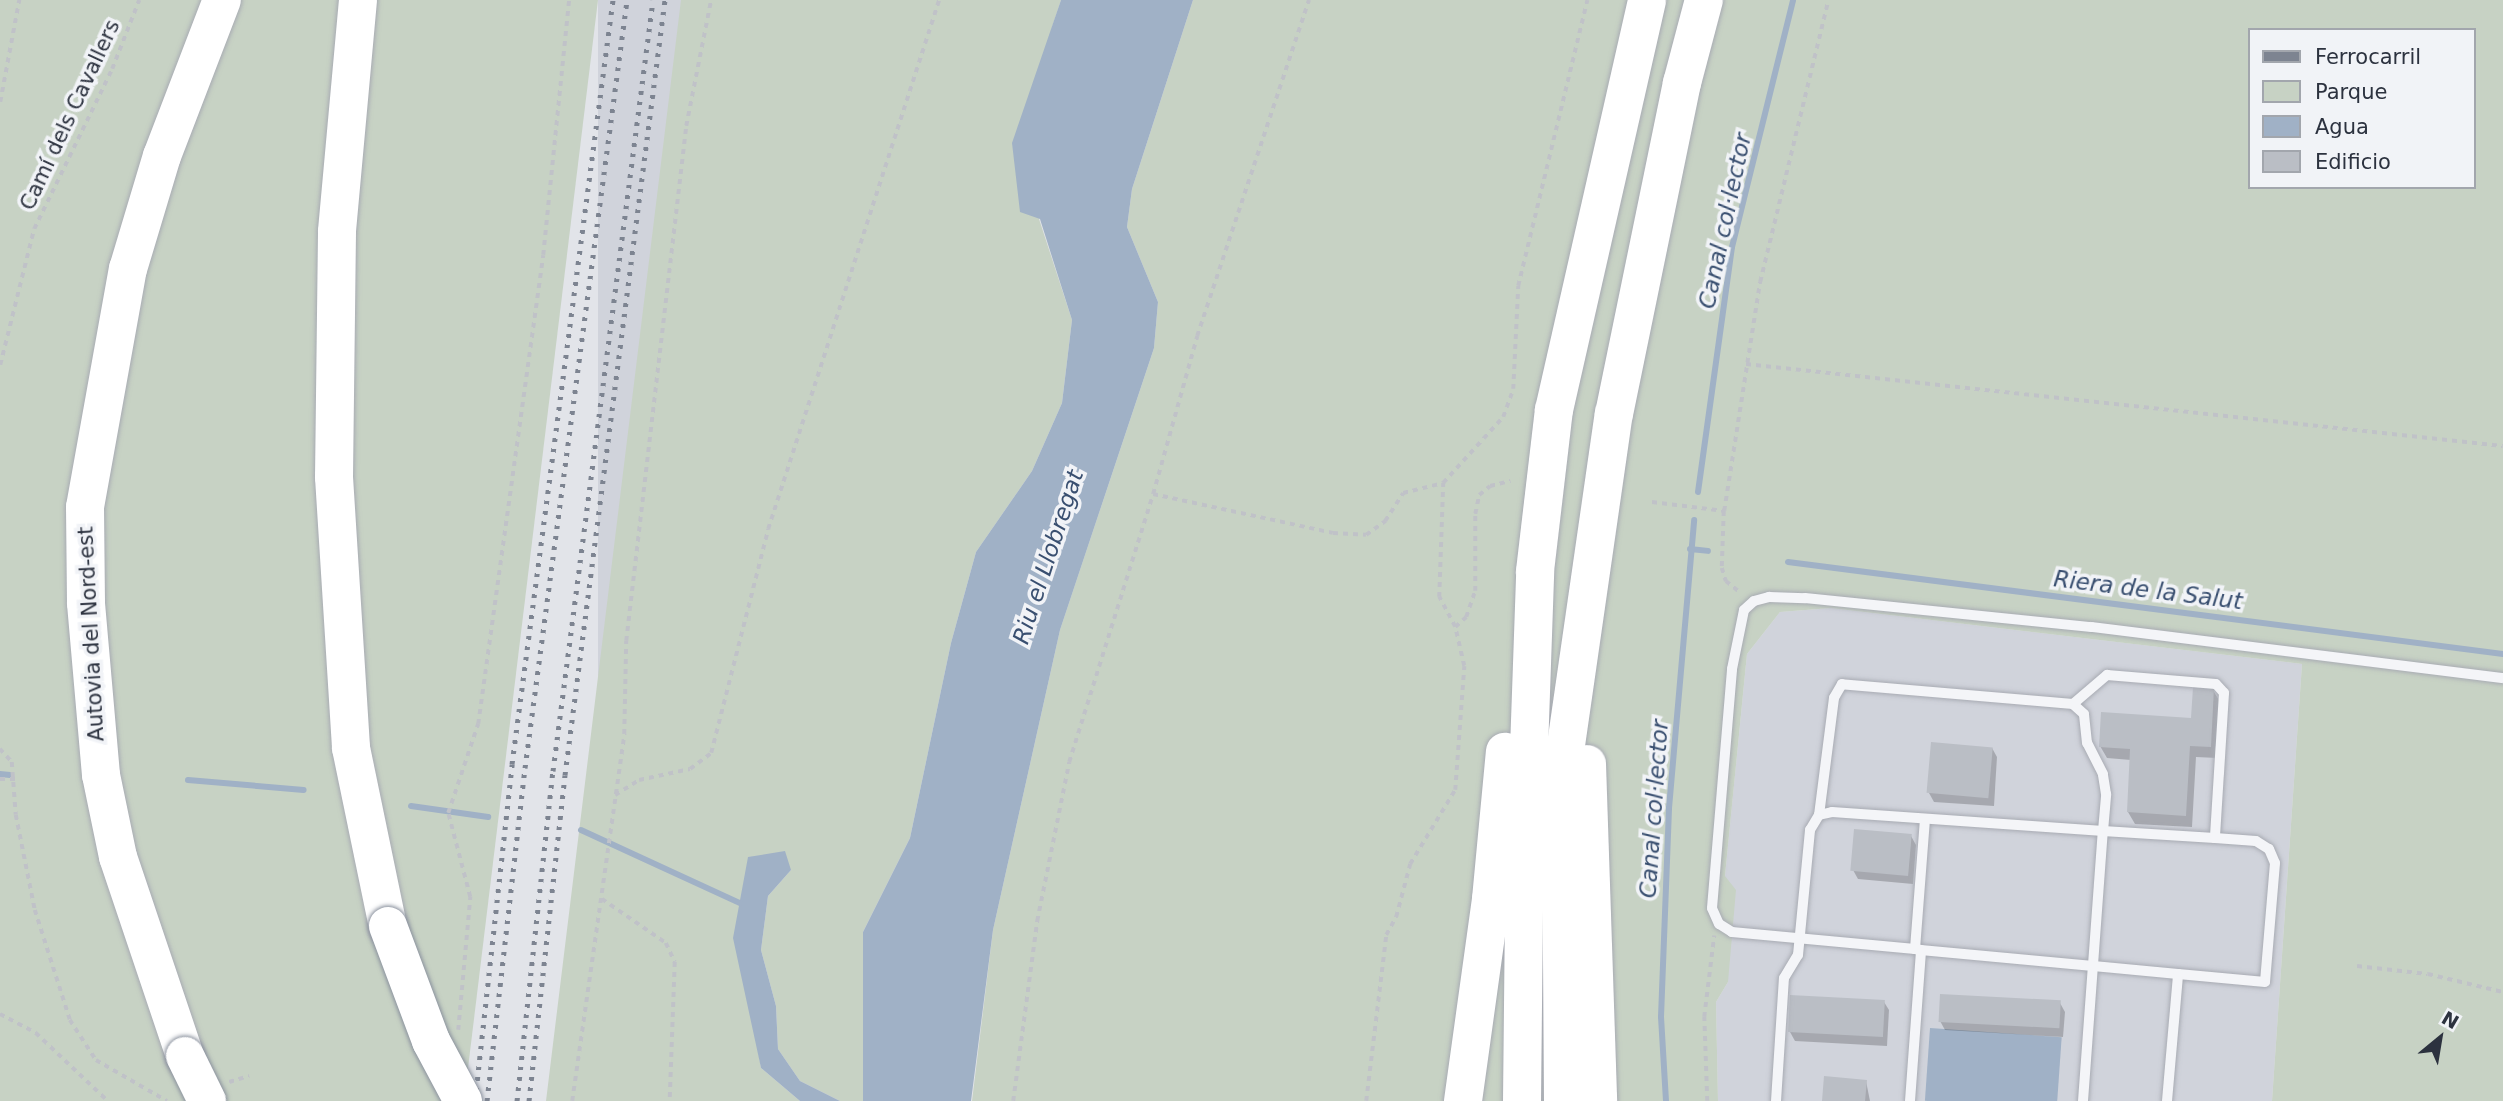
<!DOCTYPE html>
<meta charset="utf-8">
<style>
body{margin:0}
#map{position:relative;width:2503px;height:1101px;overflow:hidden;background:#e2e4e9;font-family:"DejaVu Sans",sans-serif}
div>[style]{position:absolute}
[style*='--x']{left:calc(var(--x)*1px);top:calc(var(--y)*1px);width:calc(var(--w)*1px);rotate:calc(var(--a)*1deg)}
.built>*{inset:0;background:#d0d3db;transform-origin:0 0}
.green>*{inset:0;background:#c7d2c4}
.water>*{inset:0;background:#a0b1c6;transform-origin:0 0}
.shadow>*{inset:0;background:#0003}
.stream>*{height:6px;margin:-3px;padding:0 3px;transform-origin:3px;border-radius:3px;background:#a0b1c6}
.building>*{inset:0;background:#babec5;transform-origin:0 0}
.path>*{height:3.5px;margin-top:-1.75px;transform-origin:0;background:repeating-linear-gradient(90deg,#c0c2c8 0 5px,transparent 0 10px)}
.roads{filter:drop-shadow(0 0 2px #a8abb3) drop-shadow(0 0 2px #a8abb3)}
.service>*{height:10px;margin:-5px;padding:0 5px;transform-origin:5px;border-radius:5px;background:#f4f5f8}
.motorway>*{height:38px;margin:-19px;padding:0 19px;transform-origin:19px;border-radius:19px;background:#fff}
.rail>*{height:5px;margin-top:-2.5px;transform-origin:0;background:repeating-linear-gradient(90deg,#7d8491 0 3.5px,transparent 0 10.5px)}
.bridges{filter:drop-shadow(0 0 2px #8b929e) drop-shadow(0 0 2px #8b929e)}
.motorway-bridge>*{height:38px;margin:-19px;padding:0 19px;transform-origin:19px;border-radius:19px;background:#fff}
span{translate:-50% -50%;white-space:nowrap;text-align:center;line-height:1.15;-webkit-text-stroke:7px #f1f3f7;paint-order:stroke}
.street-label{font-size:21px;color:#2c323f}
.water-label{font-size:23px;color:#394f70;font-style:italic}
.legend{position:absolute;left:2248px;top:28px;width:228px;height:161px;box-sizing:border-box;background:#f1f3f7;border:2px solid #a2a6ad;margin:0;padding:9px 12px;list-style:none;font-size:21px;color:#2c323f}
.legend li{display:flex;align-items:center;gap:14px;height:35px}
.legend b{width:35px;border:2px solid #a2a6ad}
.north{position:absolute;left:2405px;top:1003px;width:70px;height:70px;-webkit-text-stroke:5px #f1f3f7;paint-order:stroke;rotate:30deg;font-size:19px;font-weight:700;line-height:28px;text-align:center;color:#2c323f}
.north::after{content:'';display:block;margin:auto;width:24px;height:32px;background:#2c323f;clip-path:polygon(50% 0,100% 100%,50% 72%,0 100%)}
</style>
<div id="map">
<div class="built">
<div style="left:598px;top:0;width:83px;height:1109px"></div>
<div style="clip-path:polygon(1831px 608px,2302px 664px,2272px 1101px,1718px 1101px,1716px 1002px,1728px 982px,1725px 876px,1747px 654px,1780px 612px)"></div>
</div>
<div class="green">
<div style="clip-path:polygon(0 0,598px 0,464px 1101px,0 1101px)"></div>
<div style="clip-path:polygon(681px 0,1061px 0,1052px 27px,1039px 219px,1072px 320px,1062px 403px,1032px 471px,976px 552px,951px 643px,910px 838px,863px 932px,863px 1101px,840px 1101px,800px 1081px,778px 1049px,776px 1006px,761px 950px,768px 896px,791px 870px,748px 857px,753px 1022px,761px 1068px,800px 1101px,546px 1101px)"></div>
<div style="clip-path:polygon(evenodd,1193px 0,2503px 0,2503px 1101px,2272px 1101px,2302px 664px,1831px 608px,1780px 612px,1747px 654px,1725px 876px,1736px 890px,1728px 982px,1716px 1002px,1718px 1101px,972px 1101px,993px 930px,1060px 630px,1154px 348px,1158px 302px,1127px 227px,1132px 189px,1193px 0,2249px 30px,2473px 30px,2473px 187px,2249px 187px,2249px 30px)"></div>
</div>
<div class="water">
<div style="clip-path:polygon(1061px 0,1193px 0,1132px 189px,1127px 227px,1158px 302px,1154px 348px,1060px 630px,993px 930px,971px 1101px,863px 1101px,863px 932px,910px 838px,951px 643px,976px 552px,1032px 471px,1062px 403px,1072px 320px,1040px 219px,1020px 212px,1012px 143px)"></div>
<div style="clip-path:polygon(785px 851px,791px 870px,768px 896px,761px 950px,776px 1006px,778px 1049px,800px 1081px,840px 1101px,800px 1101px,761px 1068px,733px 938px,748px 857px)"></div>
<div style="left:1930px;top:1028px;width:132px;height:73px;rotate:4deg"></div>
</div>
<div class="shadow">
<div style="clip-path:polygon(2213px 690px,2220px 702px,2217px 758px,2196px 757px,2192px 827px,2135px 824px,2128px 812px,2131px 760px,2107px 758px,2100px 746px,2193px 720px)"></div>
<div style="clip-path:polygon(1992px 748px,1997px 757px,1994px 806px,1934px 802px,1929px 793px)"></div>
<div style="clip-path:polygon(1911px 836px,1916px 845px,1913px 884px,1858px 879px,1853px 870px)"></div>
<div style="clip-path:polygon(1884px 1002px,1889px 1010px,1887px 1046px,1795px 1041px,1790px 1032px)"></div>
<div style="clip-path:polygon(2060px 1003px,2065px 1012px,2063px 1037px,1945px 1030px,1940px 1021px)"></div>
<div style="clip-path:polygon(1866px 1081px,1870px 1101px,1824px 1101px)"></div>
</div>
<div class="stream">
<div style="--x:1698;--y:492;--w:247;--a:-82.1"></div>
<div style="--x:1732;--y:247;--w:254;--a:-76.1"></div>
<div style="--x:1690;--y:549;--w:18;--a:6"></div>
<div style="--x:1788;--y:562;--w:721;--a:7.33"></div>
<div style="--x:0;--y:774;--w:10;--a:6"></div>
<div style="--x:188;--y:780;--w:116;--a:4.9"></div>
<div style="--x:411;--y:806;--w:78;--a:8.1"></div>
<div style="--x:581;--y:830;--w:175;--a:24.7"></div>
<div style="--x:1666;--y:1101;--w:84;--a:-93.4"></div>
<div style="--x:1661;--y:1017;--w:209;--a:-87.8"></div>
<div style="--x:1669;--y:808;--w:289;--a:-85"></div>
</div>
<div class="building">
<div style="clip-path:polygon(2193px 687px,2214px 688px,2211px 747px,2190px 746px,2186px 816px,2127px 812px,2130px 749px,2099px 747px,2101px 712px,2191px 718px)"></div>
<div style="left:1931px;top:742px;width:62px;height:51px;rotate:5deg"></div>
<div style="left:1854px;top:829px;width:58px;height:42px;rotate:5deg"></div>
<div style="left:1940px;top:994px;width:121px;height:28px;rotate:3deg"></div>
<div style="left:1790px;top:995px;width:95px;height:37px;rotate:3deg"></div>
<div style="clip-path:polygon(1824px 1076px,1867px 1080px,1865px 1101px,1822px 1101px)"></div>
</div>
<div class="path">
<div style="--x:0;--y:102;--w:104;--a:-79.4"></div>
<div style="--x:1746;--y:364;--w:761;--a:6.18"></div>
<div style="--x:0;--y:365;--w:140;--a:-76"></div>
<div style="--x:34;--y:229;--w:178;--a:-64"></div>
<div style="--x:112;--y:69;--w:74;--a:-68.6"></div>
<div style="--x:1153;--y:494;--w:184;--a:12.2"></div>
<div style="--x:1333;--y:533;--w:33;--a:3"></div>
<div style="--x:1366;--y:535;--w:24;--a:-36"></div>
<div style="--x:1385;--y:521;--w:33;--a:-57"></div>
<div style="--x:1403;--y:493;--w:41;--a:-14"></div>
<div style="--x:1652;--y:502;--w:73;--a:7.1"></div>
<div style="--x:1724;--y:511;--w:57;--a:92"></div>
<div style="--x:1722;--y:568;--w:14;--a:73"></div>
<div style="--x:1726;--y:581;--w:19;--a:39"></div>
<div style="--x:1724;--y:511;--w:232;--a:-81.1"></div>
<div style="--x:1760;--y:282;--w:290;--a:-76.4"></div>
<div style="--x:1455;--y:627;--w:15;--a:-42"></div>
<div style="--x:1466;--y:617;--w:28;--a:-71"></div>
<div style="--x:1475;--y:591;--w:77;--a:-90"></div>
<div style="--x:1475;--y:514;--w:19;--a:-78"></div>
<div style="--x:1479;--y:495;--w:14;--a:-39"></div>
<div style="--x:1490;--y:486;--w:21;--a:-14"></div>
<div style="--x:0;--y:749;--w:18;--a:47"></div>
<div style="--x:12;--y:762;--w:53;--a:85.7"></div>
<div style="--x:16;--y:815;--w:97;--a:78.7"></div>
<div style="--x:35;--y:910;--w:115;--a:72.3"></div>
<div style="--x:70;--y:1020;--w:48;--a:57"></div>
<div style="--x:96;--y:1060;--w:82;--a:30"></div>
<div style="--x:0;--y:779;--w:15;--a:0"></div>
<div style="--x:615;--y:795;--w:28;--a:-32"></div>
<div style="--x:639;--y:780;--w:52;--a:-12.2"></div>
<div style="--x:690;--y:769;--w:26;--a:-37"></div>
<div style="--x:711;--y:753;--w:231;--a:-75.7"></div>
<div style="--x:768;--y:529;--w:556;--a:-72.09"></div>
<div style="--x:602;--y:899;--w:78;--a:34.5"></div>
<div style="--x:666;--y:943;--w:21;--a:65"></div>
<div style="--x:675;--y:962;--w:139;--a:92.1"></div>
<div style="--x:2357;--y:966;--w:71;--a:6.4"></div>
<div style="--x:2428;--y:974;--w:77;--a:13.5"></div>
<div style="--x:0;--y:1014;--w:41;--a:27.8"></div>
<div style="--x:36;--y:1033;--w:99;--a:43.4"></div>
<div style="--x:458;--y:1030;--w:134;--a:-84.8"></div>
<div style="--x:470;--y:897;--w:87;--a:-104.7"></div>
<div style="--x:448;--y:813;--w:94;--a:-71.4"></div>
<div style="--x:478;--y:724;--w:473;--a:-82.1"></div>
<div style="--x:543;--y:255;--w:256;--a:-84.2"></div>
<div style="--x:229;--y:1082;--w:21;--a:-17"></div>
<div style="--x:572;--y:1101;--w:371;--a:-81.9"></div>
<div style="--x:624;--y:734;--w:93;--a:-88.8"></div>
<div style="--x:626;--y:641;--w:518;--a:-83.35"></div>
<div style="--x:686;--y:126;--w:128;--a:-78.8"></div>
<div style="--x:1013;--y:1101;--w:182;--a:-82.4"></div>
<div style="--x:1037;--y:921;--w:162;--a:-78.6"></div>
<div style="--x:1069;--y:762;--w:281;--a:-72.6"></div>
<div style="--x:1153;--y:494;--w:164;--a:-74.4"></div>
<div style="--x:1197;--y:336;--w:354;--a:-71.6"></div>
<div style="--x:1366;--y:1101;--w:167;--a:-83.1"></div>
<div style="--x:1386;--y:935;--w:21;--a:-61"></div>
<div style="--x:1396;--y:917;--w:55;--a:-75.2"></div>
<div style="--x:1410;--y:864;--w:87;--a:-58.7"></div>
<div style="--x:1455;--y:790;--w:124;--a:-85.8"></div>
<div style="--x:1464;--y:666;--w:40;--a:-103"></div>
<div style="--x:1455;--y:627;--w:34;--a:-118"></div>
<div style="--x:1439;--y:597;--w:114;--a:-88"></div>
<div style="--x:1443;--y:483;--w:89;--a:-47.7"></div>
<div style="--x:1503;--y:417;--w:30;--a:-70"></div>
<div style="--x:1513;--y:389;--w:103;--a:-87.2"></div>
<div style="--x:1518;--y:286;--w:294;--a:-76.4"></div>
<div style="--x:1707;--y:1101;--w:84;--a:-92"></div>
<div style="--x:1704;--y:1017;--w:82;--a:-83"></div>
</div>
<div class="roads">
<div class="service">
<div style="--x:2073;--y:704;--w:45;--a:-40.5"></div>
<div style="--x:2107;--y:675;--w:109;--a:4.7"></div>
<div style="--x:2216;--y:684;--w:12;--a:48"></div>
<div style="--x:2224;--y:693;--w:145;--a:93.6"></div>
<div style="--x:1915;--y:949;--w:130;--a:-85.6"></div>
<div style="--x:1776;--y:1101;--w:123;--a:-86.3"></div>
<div style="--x:1784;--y:978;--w:27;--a:-59"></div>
<div style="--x:1798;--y:955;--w:126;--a:-84.5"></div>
<div style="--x:1810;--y:830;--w:17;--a:-59"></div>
<div style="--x:1910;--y:1101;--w:151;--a:-85.8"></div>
<div style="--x:2083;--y:1101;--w:271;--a:-85.8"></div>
<div style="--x:2103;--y:831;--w:37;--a:-85"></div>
<div style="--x:2106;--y:794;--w:20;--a:-99"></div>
<div style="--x:2103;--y:774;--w:35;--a:-117"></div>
<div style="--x:2087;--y:743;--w:29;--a:-96"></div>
<div style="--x:2084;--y:714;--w:15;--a:-138"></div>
<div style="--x:2073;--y:704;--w:232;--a:-175.1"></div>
<div style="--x:1842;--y:684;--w:16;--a:120"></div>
<div style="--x:1834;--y:698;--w:118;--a:97.3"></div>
<div style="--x:1819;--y:815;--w:13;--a:-13"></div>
<div style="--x:1832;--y:812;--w:272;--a:4"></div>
<div style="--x:2103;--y:831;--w:112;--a:3.6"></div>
<div style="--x:2215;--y:838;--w:41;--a:4.2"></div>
<div style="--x:2256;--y:841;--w:15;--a:32"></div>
<div style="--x:2269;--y:849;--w:15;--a:67"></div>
<div style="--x:2275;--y:863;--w:119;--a:94.8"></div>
<div style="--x:2265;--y:982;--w:87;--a:-174.7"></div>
<div style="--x:2178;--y:974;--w:85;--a:-174.6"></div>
<div style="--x:2093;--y:966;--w:173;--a:-174.7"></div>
<div style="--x:1921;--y:950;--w:6;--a:-171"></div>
<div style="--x:1915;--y:949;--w:184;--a:-174.7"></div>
<div style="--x:1732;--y:932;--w:15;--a:-148"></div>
<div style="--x:1719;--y:924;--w:17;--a:-114"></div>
<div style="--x:1712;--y:908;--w:240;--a:-85.2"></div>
<div style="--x:1732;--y:669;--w:60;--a:-78.5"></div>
<div style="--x:1744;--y:610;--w:13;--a:-42"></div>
<div style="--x:1754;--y:601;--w:16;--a:-15"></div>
<div style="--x:1769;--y:597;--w:36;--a:2"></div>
<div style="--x:1805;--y:598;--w:288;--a:5.8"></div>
<div style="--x:2092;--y:627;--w:414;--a:7.1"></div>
<div style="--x:2167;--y:1101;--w:127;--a:-85"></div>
</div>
<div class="motorway">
<div style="--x:358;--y:0;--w:233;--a:95.2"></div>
<div style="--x:337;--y:232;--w:245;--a:90.7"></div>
<div style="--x:334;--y:477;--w:272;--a:86.4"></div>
<div style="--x:351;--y:748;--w:182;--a:78.3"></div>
<div style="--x:1587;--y:764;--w:337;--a:88.1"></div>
<div style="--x:185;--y:1056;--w:210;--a:-108.6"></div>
<div style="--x:118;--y:857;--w:84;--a:-101.7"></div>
<div style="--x:101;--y:775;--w:173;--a:-95"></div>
<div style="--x:86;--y:603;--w:96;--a:-90.6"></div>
<div style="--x:85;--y:507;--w:242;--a:-79.8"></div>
<div style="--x:128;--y:269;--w:118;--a:-73.3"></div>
<div style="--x:162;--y:156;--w:167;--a:-69"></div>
<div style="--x:1463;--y:1101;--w:204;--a:-82.1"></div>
<div style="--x:1491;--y:899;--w:148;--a:-84.6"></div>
<div style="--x:1522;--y:1101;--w:208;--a:-89.4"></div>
<div style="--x:1524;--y:893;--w:322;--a:-88"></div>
<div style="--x:1535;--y:571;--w:162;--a:-83.3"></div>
<div style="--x:1554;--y:410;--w:420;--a:-77.2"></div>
<div style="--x:1563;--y:1101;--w:262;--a:-90.4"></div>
<div style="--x:1561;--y:839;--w:87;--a:-87.4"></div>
<div style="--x:1565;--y:752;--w:342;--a:-81.8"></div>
<div style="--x:1614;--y:414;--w:338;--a:-78.4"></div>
<div style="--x:1682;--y:83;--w:86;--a:-75.2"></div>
</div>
</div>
<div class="rail">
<div style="--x:475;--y:1101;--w:339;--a:-83.7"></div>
<div style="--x:512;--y:764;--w:771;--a:-82.47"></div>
<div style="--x:487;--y:1101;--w:335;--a:-83.5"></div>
<div style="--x:525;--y:768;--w:775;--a:-82.43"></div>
<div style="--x:517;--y:1101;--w:332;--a:-83.8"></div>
<div style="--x:553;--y:771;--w:777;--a:-82.61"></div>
<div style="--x:529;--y:1101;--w:328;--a:-83.7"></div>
<div style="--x:565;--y:775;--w:781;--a:-82.65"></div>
</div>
<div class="bridges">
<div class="motorway-bridge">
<div style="--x:388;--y:926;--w:123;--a:69.5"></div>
<div style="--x:431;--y:1041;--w:68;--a:61.9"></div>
<div style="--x:185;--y:1056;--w:50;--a:63.9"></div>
</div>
</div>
<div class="street-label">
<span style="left:70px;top:115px;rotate:-65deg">Camí dels Cavallers</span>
<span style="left:91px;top:634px;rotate:-93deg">Autovia del Nord-est</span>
</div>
<div class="water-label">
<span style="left:1725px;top:221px;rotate:-78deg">Canal col·lector</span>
<span style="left:1048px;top:557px;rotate:-72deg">Riu el Llobregat</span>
<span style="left:2148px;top:590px;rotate:7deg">Riera de la Salut</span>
<span style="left:1654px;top:809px;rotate:-86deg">Canal col·lector</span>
</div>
<ul class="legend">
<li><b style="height:9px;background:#7d8491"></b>Ferrocarril</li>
<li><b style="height:19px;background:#c7d2c4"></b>Parque</li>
<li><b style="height:19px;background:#a0b1c6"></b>Agua</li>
<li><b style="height:19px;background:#babec5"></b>Edificio</li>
</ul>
<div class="north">N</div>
</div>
